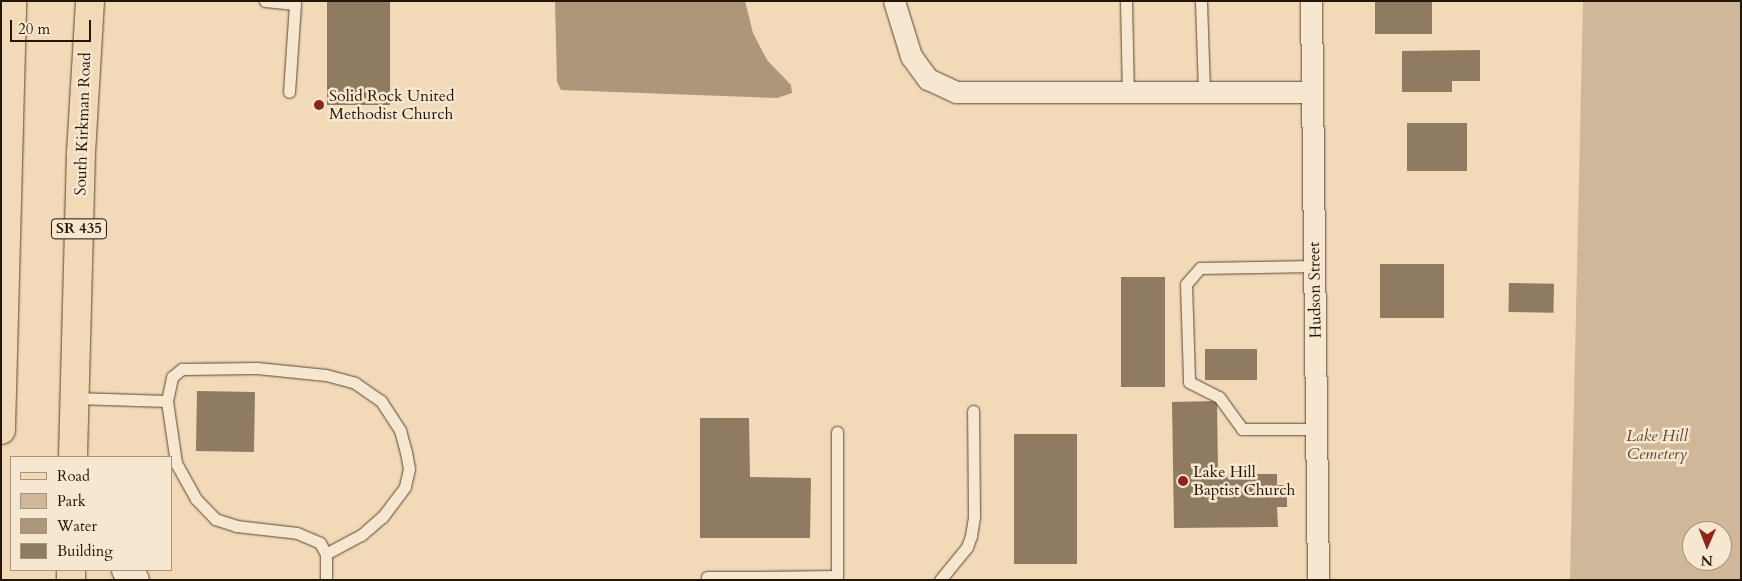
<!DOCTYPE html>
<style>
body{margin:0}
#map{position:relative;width:1742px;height:581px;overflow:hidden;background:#f2d9b7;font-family:Cardo,serif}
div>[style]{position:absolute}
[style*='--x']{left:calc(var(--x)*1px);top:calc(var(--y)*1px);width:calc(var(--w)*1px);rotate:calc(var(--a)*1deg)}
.green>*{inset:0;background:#cfb899}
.water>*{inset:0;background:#ac977b}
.building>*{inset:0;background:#8f7b62;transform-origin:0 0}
.roads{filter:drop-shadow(0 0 1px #584732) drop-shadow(0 0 1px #584732)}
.lane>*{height:11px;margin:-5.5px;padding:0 5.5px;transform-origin:5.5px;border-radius:5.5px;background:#f7e6d0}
.street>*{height:21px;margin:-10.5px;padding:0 10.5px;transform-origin:10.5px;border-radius:10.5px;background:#f7e6d0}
.secondary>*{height:28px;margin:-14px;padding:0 14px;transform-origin:14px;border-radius:14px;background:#f7e6d0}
.primary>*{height:28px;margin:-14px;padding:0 14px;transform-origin:14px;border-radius:14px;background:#f2d9b7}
.dots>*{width:14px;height:14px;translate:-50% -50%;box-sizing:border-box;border:2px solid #f7e6d0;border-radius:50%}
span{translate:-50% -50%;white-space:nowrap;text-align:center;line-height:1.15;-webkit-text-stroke:5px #f7e6d0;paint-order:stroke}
.shield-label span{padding:1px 4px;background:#f7e6d0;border:1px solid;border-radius:4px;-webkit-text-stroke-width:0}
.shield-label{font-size:15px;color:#241606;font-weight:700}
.poi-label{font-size:16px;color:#241606}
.left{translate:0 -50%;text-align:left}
.street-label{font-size:16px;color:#241606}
.park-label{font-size:16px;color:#574732;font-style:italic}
.frame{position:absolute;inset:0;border:2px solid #241606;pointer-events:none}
.legend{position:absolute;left:10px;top:456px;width:162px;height:115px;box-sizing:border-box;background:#f7e6d0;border:1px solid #a3937f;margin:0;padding:6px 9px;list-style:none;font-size:15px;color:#241606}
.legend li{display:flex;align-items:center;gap:10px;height:25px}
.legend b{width:25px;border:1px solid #a3937f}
.north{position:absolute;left:1682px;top:521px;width:50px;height:50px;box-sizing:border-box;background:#f7e6d0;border:1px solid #a3937f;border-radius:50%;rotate:181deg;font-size:14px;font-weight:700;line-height:20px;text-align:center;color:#241606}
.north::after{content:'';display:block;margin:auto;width:18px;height:22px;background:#8f2418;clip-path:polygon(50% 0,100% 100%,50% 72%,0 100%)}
.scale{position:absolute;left:10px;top:20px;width:81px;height:22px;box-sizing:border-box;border:2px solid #241606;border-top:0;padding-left:6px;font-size:15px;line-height:18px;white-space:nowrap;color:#241606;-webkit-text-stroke:4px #f7e6d0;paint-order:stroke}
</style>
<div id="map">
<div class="green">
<div style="clip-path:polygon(evenodd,1583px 1px,1741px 1px,1741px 580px,1570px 580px,1583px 1px,1692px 531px,1722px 531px,1722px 561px,1692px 561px,1692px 531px)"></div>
</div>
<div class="water">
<div style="clip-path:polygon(555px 1px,745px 1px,753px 33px,767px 60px,791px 85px,792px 93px,777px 98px,561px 90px,557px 82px)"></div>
</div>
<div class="building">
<div style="left:327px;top:1px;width:63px;height:104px"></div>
<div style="left:1375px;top:1px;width:57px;height:33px"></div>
<div style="clip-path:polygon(1480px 50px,1480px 81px,1452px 81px,1452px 92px,1402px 92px,1402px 51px)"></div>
<div style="left:1407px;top:123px;width:60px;height:48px"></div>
<div style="left:1444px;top:264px;width:54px;height:64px;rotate:90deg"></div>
<div style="left:1121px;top:277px;width:44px;height:110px"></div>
<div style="left:1509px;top:283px;width:45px;height:29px;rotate:1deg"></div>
<div style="left:1205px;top:349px;width:52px;height:31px"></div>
<div style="left:197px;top:391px;width:58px;height:60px;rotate:1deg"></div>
<div style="clip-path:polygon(1217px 401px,1218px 474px,1277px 474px,1277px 485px,1287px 485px,1287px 507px,1277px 507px,1278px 527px,1174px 528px,1172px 402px)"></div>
<div style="clip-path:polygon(700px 418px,749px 418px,750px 477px,811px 478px,810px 538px,700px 538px)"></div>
<div style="left:1077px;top:434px;width:130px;height:63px;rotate:90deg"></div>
</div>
<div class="roads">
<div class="lane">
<div style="--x:265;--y:1;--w:30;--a:6"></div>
<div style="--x:295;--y:4;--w:88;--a:93.9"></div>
<div style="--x:1126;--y:1;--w:92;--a:88.8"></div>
<div style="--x:1201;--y:1;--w:90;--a:88.1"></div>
<div style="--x:1315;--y:266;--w:115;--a:179"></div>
<div style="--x:1200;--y:268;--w:21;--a:131"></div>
<div style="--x:1186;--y:284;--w:98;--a:88.2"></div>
<div style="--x:1189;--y:382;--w:34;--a:27"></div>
<div style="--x:1219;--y:397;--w:39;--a:54"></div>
<div style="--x:1242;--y:429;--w:75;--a:0"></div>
<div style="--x:75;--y:398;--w:92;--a:1.9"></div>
<div style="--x:167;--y:401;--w:63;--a:81.7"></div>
<div style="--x:176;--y:463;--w:41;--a:60.9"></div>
<div style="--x:196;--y:499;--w:28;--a:46"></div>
<div style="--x:215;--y:519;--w:22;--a:18"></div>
<div style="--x:236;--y:526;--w:61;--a:6.5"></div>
<div style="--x:297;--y:533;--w:25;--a:23"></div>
<div style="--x:320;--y:543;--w:13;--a:61"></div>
<div style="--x:326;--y:554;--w:26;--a:90"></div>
<div style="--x:167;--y:401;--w:25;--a:-78"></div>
<div style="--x:172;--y:377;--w:13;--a:-39"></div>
<div style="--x:182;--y:369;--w:75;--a:-0.8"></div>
<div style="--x:257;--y:368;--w:69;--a:5.8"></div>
<div style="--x:326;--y:375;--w:30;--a:15"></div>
<div style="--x:355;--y:383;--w:32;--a:35"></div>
<div style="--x:381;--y:401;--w:35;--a:57"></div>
<div style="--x:400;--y:430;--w:23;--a:75"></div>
<div style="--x:406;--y:452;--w:17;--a:80"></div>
<div style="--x:409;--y:469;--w:18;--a:103"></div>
<div style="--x:405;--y:487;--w:38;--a:127"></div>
<div style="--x:382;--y:517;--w:28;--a:139"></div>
<div style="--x:361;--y:535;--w:40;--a:152"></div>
<div style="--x:707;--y:577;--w:50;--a:0"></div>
<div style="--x:757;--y:580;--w:3;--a:-90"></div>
<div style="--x:757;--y:577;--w:80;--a:-0.7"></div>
<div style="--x:837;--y:576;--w:144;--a:-90"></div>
<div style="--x:940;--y:580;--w:43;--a:-50.7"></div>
<div style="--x:967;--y:547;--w:12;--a:-70"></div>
<div style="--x:971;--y:536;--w:19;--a:-81"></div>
<div style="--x:974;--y:517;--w:106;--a:-90.5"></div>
</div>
<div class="street">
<div style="--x:894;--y:1;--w:58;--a:72.8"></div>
<div style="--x:911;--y:56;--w:29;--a:54"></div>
<div style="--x:928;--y:79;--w:31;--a:25"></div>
<div style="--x:956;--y:92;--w:356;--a:0"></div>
<div style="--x:1311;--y:1;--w:579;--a:89.31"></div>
</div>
<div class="secondary">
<div style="--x:126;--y:570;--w:13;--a:48"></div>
</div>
<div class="primary">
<div style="--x:1;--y:430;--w:429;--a:-88.5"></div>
<div style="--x:73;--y:457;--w:304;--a:-88.5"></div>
<div style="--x:81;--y:153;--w:152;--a:-86.6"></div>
<div style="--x:71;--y:580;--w:10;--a:-90"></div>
</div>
</div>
<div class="dots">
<div style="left:319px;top:105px;background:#8f2418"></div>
<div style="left:1183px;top:481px;background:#8f2418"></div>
</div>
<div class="shield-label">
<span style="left:79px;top:229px">SR 435</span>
</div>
<div class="poi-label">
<span class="left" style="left:329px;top:105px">Solid Rock United<br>Methodist Church</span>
<span class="left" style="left:1193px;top:481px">Lake Hill<br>Baptist Church</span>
</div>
<div class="street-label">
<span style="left:83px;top:124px;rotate:-88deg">South Kirkman Road</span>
<span style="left:1315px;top:290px;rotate:-91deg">Hudson Street</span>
</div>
<div class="park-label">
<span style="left:1657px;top:445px">Lake Hill<br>Cemetery</span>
</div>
<div class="frame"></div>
<ul class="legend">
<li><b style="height:6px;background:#f2d9b7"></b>Road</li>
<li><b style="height:14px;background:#cfb899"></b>Park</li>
<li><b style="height:14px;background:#ac977b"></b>Water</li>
<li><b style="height:14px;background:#8f7b62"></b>Building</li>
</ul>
<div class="north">N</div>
<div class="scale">20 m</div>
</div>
